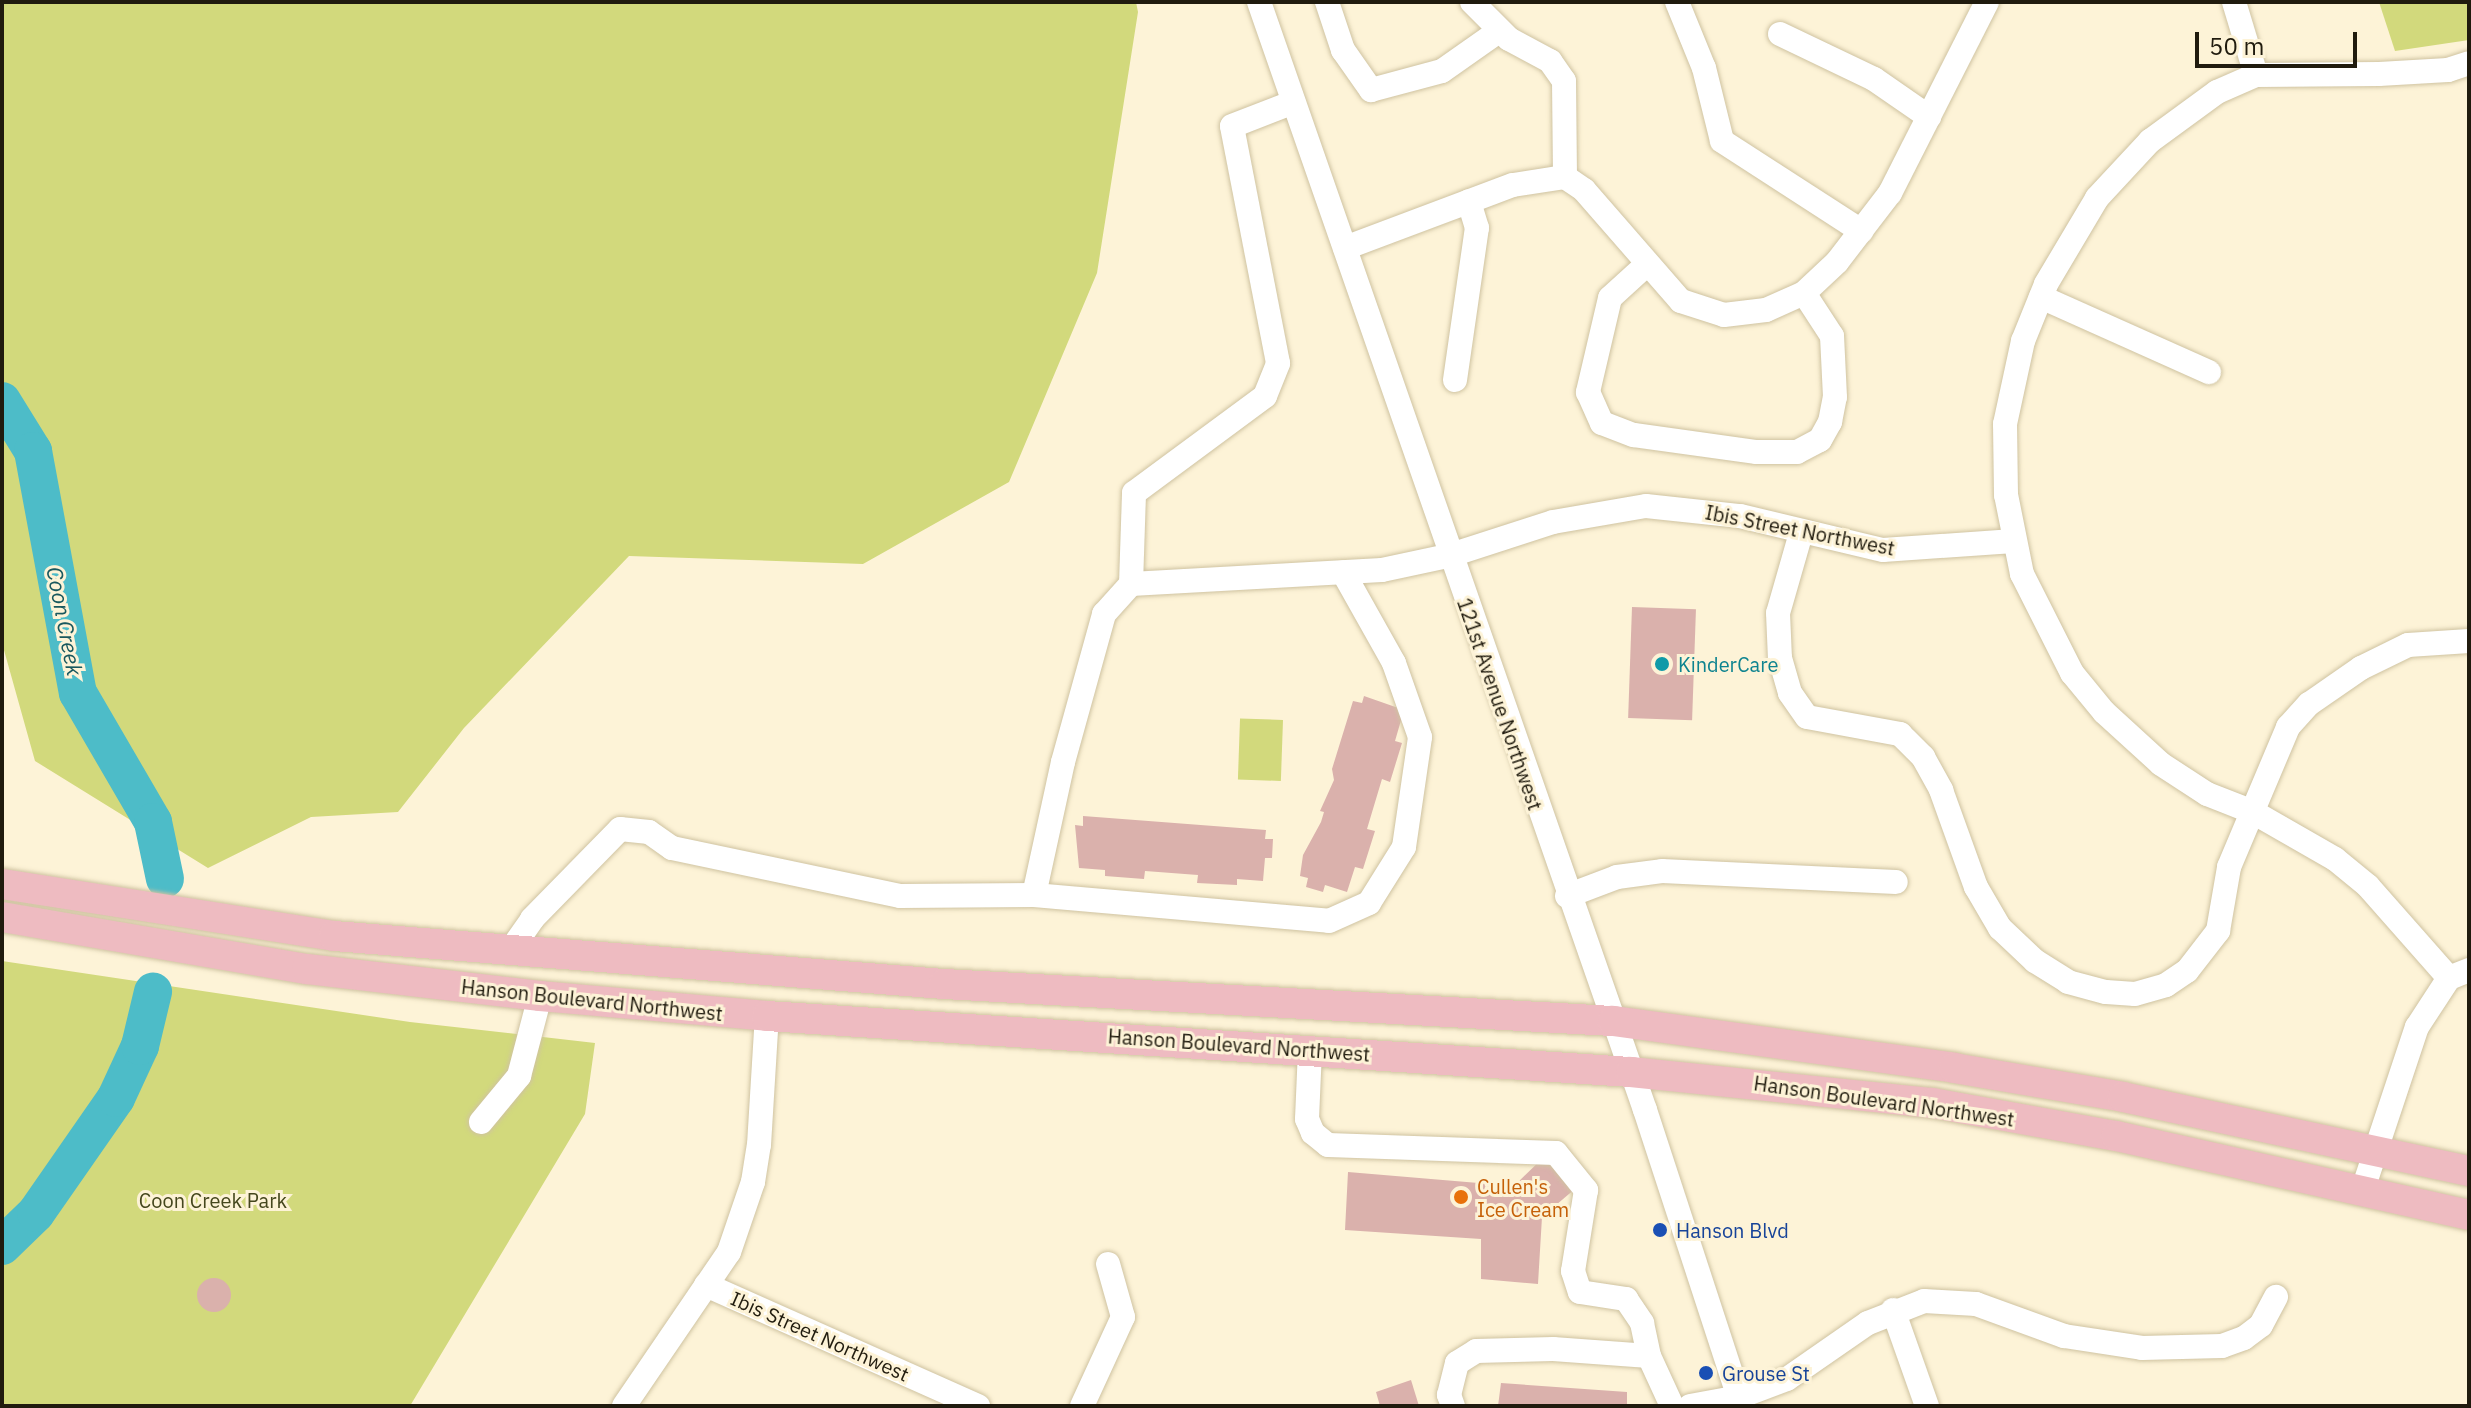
<!DOCTYPE html>
<style>
body{margin:0}
#map{position:relative;width:2471px;height:1408px;overflow:hidden;background:#fdf3d7;font-family:"IBM Plex Sans",sans-serif}
div>[style]{position:absolute}
[style*='--x']{left:calc(var(--x)*1px);top:calc(var(--y)*1px);width:calc(var(--w)*1px);rotate:calc(var(--a)*1deg)}
.green>*{inset:0;background:#d2d97c;transform-origin:0 0}
.river>*{height:38px;margin:-19px;padding:0 19px;transform-origin:19px;border-radius:19px;background:#4dbcc8}
.building>*{inset:0;background:#dab1ac;transform-origin:0 0}
.round{border-radius:50%}
.roads{filter:drop-shadow(0 0 2px #cfc3a1) drop-shadow(0 0 2px #cfc3a1)}
.minor>*{height:24px;margin:-12px;padding:0 12px;transform-origin:12px;border-radius:12px;background:#fff}
.major>*{height:30px;margin:-15px;padding:0 15px;transform-origin:15px;border-radius:15px;background:#eebbc1}
.dots>*{width:22px;height:22px;translate:-50% -50%;box-sizing:border-box;border:4px solid #fdf3d7;border-radius:50%}
span{translate:-50% -50%;white-space:nowrap;text-align:center;line-height:1.15;-webkit-text-stroke:6px #fdf3d7;paint-order:stroke}
.street-label{font-size:20px;color:#201b0e}
.culture-label{font-size:20px;color:#0d838f}
.left{translate:0 -50%;text-align:left}
.food-label{font-size:20px;color:#c56008}
.park-label{font-size:20px;color:#45471d}
.transit-label{font-size:20px;color:#164399}
.water-label{font-size:22px;color:#19585e;font-style:italic}
.frame{position:absolute;inset:0;border:4px solid #201b0e;pointer-events:none}
.scale{position:absolute;left:2195px;top:32px;width:162px;height:36px;box-sizing:border-box;border:4px solid #201b0e;border-top:0;padding-left:10px;font-size:24px;line-height:28px;white-space:nowrap;color:#201b0e;-webkit-text-stroke:6px #fdf3d7;paint-order:stroke}
</style>
<div id="map">
<div class="green">
<div style="clip-path:polygon(2px 2px,1136px 2px,1138px 12px,1097px 273px,1009px 482px,863px 564px,629px 556px,464px 728px,398px 812px,311px 817px,208px 868px,35px 761px,2px 643px)"></div>
<div style="clip-path:polygon(2379px 2px,2469px 2px,2469px 40px,2395px 51px)"></div>
<div style="left:1283px;top:720px;width:61px;height:43px;rotate:92deg"></div>
<div style="clip-path:polygon(2px 961px,410px 1022px,595px 1043px,585px 1114px,410px 1406px,2px 1406px)"></div>
</div>
<div class="river">
<div style="--x:2;--y:401;--w:59;--a:58.2"></div>
<div style="--x:33;--y:451;--w:246;--a:79.5"></div>
<div style="--x:78;--y:693;--w:149;--a:59.8"></div>
<div style="--x:153;--y:822;--w:58;--a:78.1"></div>
<div style="--x:2;--y:1246;--w:47;--a:-44.1"></div>
<div style="--x:36;--y:1213;--w:140;--a:-55.2"></div>
<div style="--x:116;--y:1098;--w:57;--a:-65.2"></div>
<div style="--x:140;--y:1046;--w:56;--a:-76.5"></div>
</div>
<div class="building">
<div style="left:1632px;top:607px;width:64px;height:111px;rotate:2deg"></div>
<div style="clip-path:polygon(1364px 696px,1404px 710px,1395px 741px,1402px 743px,1390px 782px,1382px 779px,1367px 829px,1375px 831px,1363px 869px,1355px 867px,1347px 892px,1325px 885px,1323px 892px,1306px 887px,1308px 878px,1300px 876px,1303px 855px,1321px 822px,1324px 812px,1320px 811px,1334px 780px,1332px 769px,1353px 701px,1362px 703px)"></div>
<div style="clip-path:polygon(1083px 816px,1266px 830px,1265px 839px,1273px 839px,1272px 858px,1265px 858px,1263px 881px,1237px 879px,1237px 885px,1197px 883px,1198px 875px,1145px 871px,1144px 879px,1105px 876px,1105px 870px,1079px 868px,1075px 825px,1083px 826px)"></div>
<div style="clip-path:polygon(1548px 1153px,1576px 1188px,1542px 1217px,1538px 1284px,1481px 1279px,1481px 1239px,1345px 1230px,1348px 1172px,1514px 1186px)"></div>
<div class="round" style="left:197px;top:1278px;width:34px;height:34px"></div>
<div style="clip-path:polygon(1411px 1380px,1419px 1406px,1380px 1406px,1376px 1392px)"></div>
<div style="clip-path:polygon(1501px 1383px,1627px 1392px,1627px 1406px,1498px 1406px)"></div>
</div>
<div class="roads">
<div class="minor">
<div style="--x:1259;--y:2;--w:1173;--a:70.79"></div>
<div style="--x:1645;--y:1110;--w:311;--a:71.9"></div>
<div style="--x:1327;--y:2;--w:51;--a:71.6"></div>
<div style="--x:1343;--y:50;--w:49;--a:55"></div>
<div style="--x:1371;--y:90;--w:73;--a:-15"></div>
<div style="--x:1442;--y:71;--w:70;--a:-35.1"></div>
<div style="--x:1472;--y:2;--w:52;--a:45"></div>
<div style="--x:1509;--y:39;--w:47;--a:28.2"></div>
<div style="--x:1550;--y:61;--w:24;--a:55"></div>
<div style="--x:1564;--y:81;--w:96;--a:89.4"></div>
<div style="--x:1677;--y:2;--w:71;--a:67.8"></div>
<div style="--x:1704;--y:68;--w:75;--a:76.1"></div>
<div style="--x:1722;--y:141;--w:166;--a:32.9"></div>
<div style="--x:2234;--y:2;--w:76;--a:73.2"></div>
<div style="--x:1780;--y:34;--w:104;--a:25.6"></div>
<div style="--x:1874;--y:79;--w:67;--a:34.6"></div>
<div style="--x:1345;--y:248;--w:179;--a:-20.6"></div>
<div style="--x:1513;--y:185;--w:53;--a:-8.7"></div>
<div style="--x:1565;--y:177;--w:23;--a:34"></div>
<div style="--x:1584;--y:190;--w:147;--a:48.9"></div>
<div style="--x:1681;--y:301;--w:45;--a:18"></div>
<div style="--x:1724;--y:315;--w:42;--a:-6.8"></div>
<div style="--x:1766;--y:310;--w:42;--a:-24.1"></div>
<div style="--x:1804;--y:293;--w:45;--a:-43.2"></div>
<div style="--x:1837;--y:262;--w:87;--a:-52.5"></div>
<div style="--x:1890;--y:193;--w:214;--a:-63.1"></div>
<div style="--x:1645;--y:266;--w:47;--a:137.6"></div>
<div style="--x:1610;--y:298;--w:97;--a:103.2"></div>
<div style="--x:1588;--y:392;--w:34;--a:66"></div>
<div style="--x:1602;--y:423;--w:34;--a:21"></div>
<div style="--x:1634;--y:435;--w:124;--a:7.9"></div>
<div style="--x:1757;--y:452;--w:40;--a:0"></div>
<div style="--x:1797;--y:452;--w:26;--a:-28"></div>
<div style="--x:1820;--y:440;--w:21;--a:-61"></div>
<div style="--x:1830;--y:422;--w:25;--a:-79"></div>
<div style="--x:1835;--y:397;--w:61;--a:-92.8"></div>
<div style="--x:1832;--y:336;--w:51;--a:-123.1"></div>
<div style="--x:2041;--y:297;--w:184;--a:24.1"></div>
<div style="--x:1455;--y:380;--w:154;--a:-81.8"></div>
<div style="--x:1477;--y:228;--w:28;--a:-107"></div>
<div style="--x:1801;--y:533;--w:83;--a:106"></div>
<div style="--x:1778;--y:613;--w:45;--a:87.5"></div>
<div style="--x:1780;--y:658;--w:36;--a:74"></div>
<div style="--x:1790;--y:693;--w:29;--a:55"></div>
<div style="--x:1807;--y:717;--w:95;--a:10.4"></div>
<div style="--x:1900;--y:734;--w:33;--a:45"></div>
<div style="--x:1923;--y:757;--w:38;--a:61"></div>
<div style="--x:1941;--y:790;--w:103;--a:70.2"></div>
<div style="--x:1976;--y:887;--w:48;--a:59.7"></div>
<div style="--x:2000;--y:928;--w:48;--a:43.3"></div>
<div style="--x:2035;--y:961;--w:39;--a:32"></div>
<div style="--x:2068;--y:982;--w:39;--a:15"></div>
<div style="--x:2106;--y:992;--w:29;--a:4"></div>
<div style="--x:2135;--y:994;--w:32;--a:-16"></div>
<div style="--x:2166;--y:985;--w:25;--a:-34"></div>
<div style="--x:2187;--y:971;--w:51;--a:-52.2"></div>
<div style="--x:2218;--y:931;--w:65;--a:-80.2"></div>
<div style="--x:2229;--y:867;--w:152;--a:-67.1"></div>
<div style="--x:2288;--y:727;--w:31;--a:-48"></div>
<div style="--x:2309;--y:704;--w:63;--a:-34.7"></div>
<div style="--x:2361;--y:668;--w:52;--a:-26.1"></div>
<div style="--x:2408;--y:645;--w:61;--a:-3.8"></div>
<div style="--x:1131;--y:584;--w:91;--a:-88.1"></div>
<div style="--x:1134;--y:493;--w:163;--a:-36.5"></div>
<div style="--x:1265;--y:396;--w:35;--a:-68"></div>
<div style="--x:1278;--y:363;--w:241;--a:-101"></div>
<div style="--x:1232;--y:126;--w:66;--a:-21.2"></div>
<div style="--x:1034;--y:895;--w:136;--a:-77.7"></div>
<div style="--x:1063;--y:762;--w:154;--a:-74.5"></div>
<div style="--x:1104;--y:614;--w:40;--a:-48"></div>
<div style="--x:1131;--y:584;--w:251;--a:-3.2"></div>
<div style="--x:1382;--y:570;--w:67;--a:-12"></div>
<div style="--x:1448;--y:556;--w:110;--a:-17.9"></div>
<div style="--x:1553;--y:522;--w:94;--a:-9.8"></div>
<div style="--x:1646;--y:506;--w:95;--a:6.1"></div>
<div style="--x:1740;--y:516;--w:147;--a:13.4"></div>
<div style="--x:1883;--y:550;--w:131;--a:-3.9"></div>
<div style="--x:1567;--y:896;--w:53;--a:-20.8"></div>
<div style="--x:1617;--y:877;--w:45;--a:-7.6"></div>
<div style="--x:1662;--y:871;--w:234;--a:2.7"></div>
<div style="--x:510;--y:951;--w:39;--a:-55"></div>
<div style="--x:532;--y:919;--w:126;--a:-45.6"></div>
<div style="--x:620;--y:829;--w:29;--a:6"></div>
<div style="--x:649;--y:832;--w:28;--a:35"></div>
<div style="--x:672;--y:848;--w:233;--a:11.9"></div>
<div style="--x:900;--y:896;--w:134;--a:-0.4"></div>
<div style="--x:1034;--y:895;--w:296;--a:5"></div>
<div style="--x:1329;--y:921;--w:44;--a:-24.2"></div>
<div style="--x:1369;--y:903;--w:66;--a:-58"></div>
<div style="--x:1404;--y:847;--w:111;--a:-81.7"></div>
<div style="--x:1420;--y:737;--w:78;--a:-109.4"></div>
<div style="--x:1394;--y:663;--w:104;--a:-119.3"></div>
<div style="--x:2449;--y:978;--w:123;--a:-131.4"></div>
<div style="--x:2368;--y:886;--w:43;--a:-140.7"></div>
<div style="--x:2335;--y:859;--w:95;--a:-150.2"></div>
<div style="--x:2253;--y:812;--w:49;--a:-158.6"></div>
<div style="--x:2207;--y:794;--w:55;--a:-146.9"></div>
<div style="--x:2161;--y:764;--w:77;--a:-137.6"></div>
<div style="--x:2104;--y:712;--w:50;--a:-129.4"></div>
<div style="--x:2072;--y:673;--w:111;--a:-116.8"></div>
<div style="--x:2022;--y:574;--w:81;--a:-101.4"></div>
<div style="--x:2006;--y:495;--w:71;--a:-90.8"></div>
<div style="--x:2005;--y:424;--w:85;--a:-77.8"></div>
<div style="--x:2023;--y:341;--w:61;--a:-68"></div>
<div style="--x:2046;--y:284;--w:100;--a:-59.3"></div>
<div style="--x:2097;--y:198;--w:78;--a:-47.1"></div>
<div style="--x:2150;--y:141;--w:83;--a:-36.2"></div>
<div style="--x:2217;--y:92;--w:43;--a:-23.6"></div>
<div style="--x:2256;--y:75;--w:123;--a:-0.5"></div>
<div style="--x:2379;--y:74;--w:69;--a:-3.3"></div>
<div style="--x:2448;--y:70;--w:22;--a:-18"></div>
<div style="--x:1310;--y:1050;--w:69;--a:92.5"></div>
<div style="--x:1307;--y:1119;--w:15;--a:67"></div>
<div style="--x:1313;--y:1133;--w:19;--a:39"></div>
<div style="--x:1328;--y:1145;--w:228;--a:2"></div>
<div style="--x:1556;--y:1153;--w:48;--a:51"></div>
<div style="--x:1586;--y:1190;--w:82;--a:99.1"></div>
<div style="--x:1573;--y:1271;--w:22;--a:72"></div>
<div style="--x:1580;--y:1292;--w:47;--a:8.7"></div>
<div style="--x:1626;--y:1299;--w:29;--a:56"></div>
<div style="--x:1642;--y:1323;--w:34;--a:78"></div>
<div style="--x:481;--y:1122;--w:60;--a:-50.4"></div>
<div style="--x:519;--y:1076;--w:83;--a:-75.3"></div>
<div style="--x:2362;--y:1192;--w:174;--a:-71.6"></div>
<div style="--x:2417;--y:1027;--w:59;--a:-56.9"></div>
<div style="--x:2449;--y:978;--w:22;--a:-22"></div>
<div style="--x:706;--y:1285;--w:298;--a:24"></div>
<div style="--x:1893;--y:1310;--w:102;--a:70.5"></div>
<div style="--x:624;--y:1406;--w:186;--a:-55.7"></div>
<div style="--x:729;--y:1252;--w:74;--a:-71.1"></div>
<div style="--x:753;--y:1182;--w:37;--a:-81"></div>
<div style="--x:759;--y:1145;--w:129;--a:-86.5"></div>
<div style="--x:1082;--y:1406;--w:98;--a:-65.3"></div>
<div style="--x:1123;--y:1317;--w:55;--a:-105.8"></div>
<div style="--x:1453;--y:1406;--w:12;--a:-110"></div>
<div style="--x:1449;--y:1395;--w:33;--a:-76"></div>
<div style="--x:1457;--y:1363;--w:22;--a:-32"></div>
<div style="--x:1476;--y:1351;--w:77;--a:-1.5"></div>
<div style="--x:1553;--y:1349;--w:96;--a:4.2"></div>
<div style="--x:1649;--y:1356;--w:55;--a:65.3"></div>
<div style="--x:1690;--y:1406;--w:50;--a:-10.4"></div>
<div style="--x:1739;--y:1397;--w:51;--a:-20.6"></div>
<div style="--x:1787;--y:1379;--w:98;--a:-34.7"></div>
<div style="--x:1868;--y:1323;--w:60;--a:-21.4"></div>
<div style="--x:1924;--y:1301;--w:52;--a:3.3"></div>
<div style="--x:1976;--y:1304;--w:94;--a:20"></div>
<div style="--x:2064;--y:1336;--w:79;--a:8.7"></div>
<div style="--x:2142;--y:1348;--w:80;--a:-1.4"></div>
<div style="--x:2222;--y:1346;--w:23;--a:-20"></div>
<div style="--x:2244;--y:1338;--w:21;--a:-37"></div>
<div style="--x:2261;--y:1325;--w:32;--a:-62"></div>
</div>
<div class="major">
<div style="--x:2;--y:884;--w:336;--a:8.9"></div>
<div style="--x:334;--y:936;--w:612;--a:4.5"></div>
<div style="--x:944;--y:984;--w:670;--a:3.17"></div>
<div style="--x:1613;--y:1021;--w:344;--a:7.8"></div>
<div style="--x:1954;--y:1068;--w:171;--a:9.7"></div>
<div style="--x:2123;--y:1097;--w:354;--a:12.1"></div>
<div style="--x:2;--y:917;--w:309;--a:9.7"></div>
<div style="--x:307;--y:969;--w:235;--a:6.6"></div>
<div style="--x:540;--y:996;--w:228;--a:5"></div>
<div style="--x:767;--y:1016;--w:866;--a:3.71"></div>
<div style="--x:1631;--y:1072;--w:303;--a:5.9"></div>
<div style="--x:1932;--y:1103;--w:187;--a:10.2"></div>
<div style="--x:2116;--y:1136;--w:362;--a:12.6"></div>
</div>
</div>
<div class="dots">
<div style="left:1662px;top:664px;background:#0f9aa8"></div>
<div style="left:1461px;top:1197px;background:#e8710a"></div>
<div style="left:1660px;top:1230px;background:#1a4fb4"></div>
<div style="left:1706px;top:1373px;background:#1a4fb4"></div>
</div>
<div class="street-label">
<span style="left:1800px;top:530px;rotate:11deg">Ibis Street Northwest</span>
<span style="left:1500px;top:704px;rotate:71deg">121st Avenue Northwest</span>
<span style="left:592px;top:1000px;rotate:6deg">Hanson Boulevard Northwest</span>
<span style="left:1239px;top:1045px;rotate:4deg">Hanson Boulevard Northwest</span>
<span style="left:1884px;top:1101px;rotate:8deg">Hanson Boulevard Northwest</span>
<span style="left:820px;top:1336px;rotate:24deg">Ibis Street Northwest</span>
</div>
<div class="culture-label">
<span class="left" style="left:1678px;top:664px">KinderCare</span>
</div>
<div class="food-label">
<span class="left" style="left:1477px;top:1198px">Cullen's<br>Ice Cream</span>
</div>
<div class="park-label">
<span style="left:213px;top:1200px">Coon Creek Park</span>
</div>
<div class="transit-label">
<span class="left" style="left:1676px;top:1230px">Hanson Blvd</span>
<span class="left" style="left:1722px;top:1373px">Grouse St</span>
</div>
<div class="water-label">
<span style="left:65px;top:621px;rotate:79deg">Coon Creek</span>
</div>
<div class="frame"></div>
<div class="scale">50 m</div>
</div>
